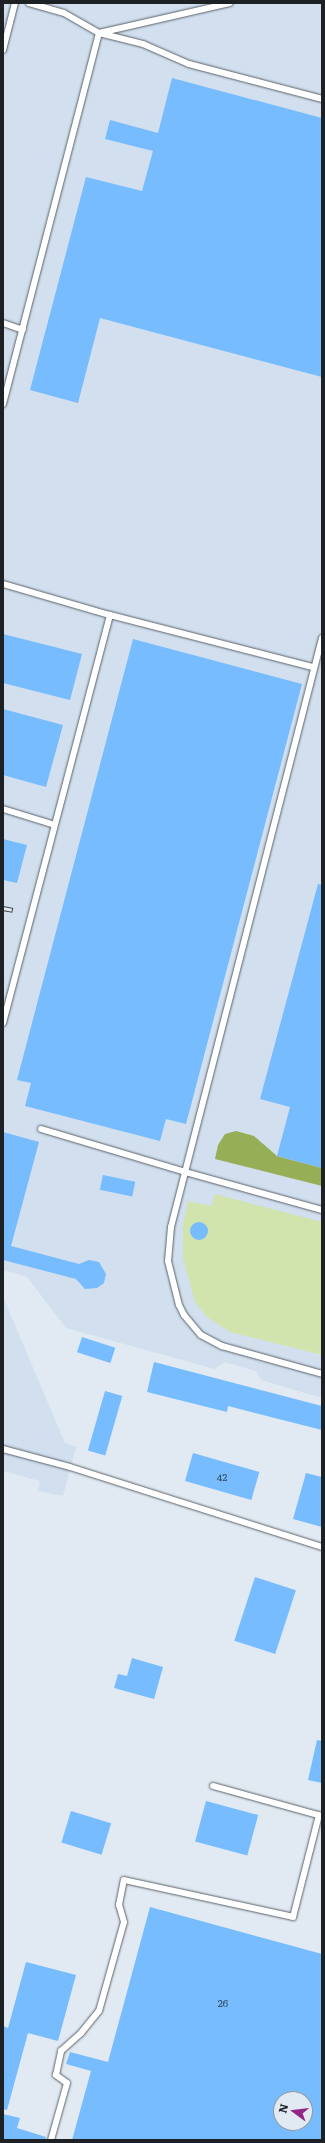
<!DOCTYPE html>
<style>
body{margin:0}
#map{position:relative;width:325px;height:2143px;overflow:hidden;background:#e1eaf2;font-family:Literata,serif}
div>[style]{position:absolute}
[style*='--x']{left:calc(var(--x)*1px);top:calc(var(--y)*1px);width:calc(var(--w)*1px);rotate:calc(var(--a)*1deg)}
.built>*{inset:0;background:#d1dfee}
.green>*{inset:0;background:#d2e4ae}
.forest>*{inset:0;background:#96af56}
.building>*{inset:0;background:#76bcfe;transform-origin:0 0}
.round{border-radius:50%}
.roads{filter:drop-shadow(0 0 1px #5b6269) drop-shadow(0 0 1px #5b6269)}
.lane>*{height:6px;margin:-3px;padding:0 3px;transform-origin:3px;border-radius:3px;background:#fff}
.rail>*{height:4.5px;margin-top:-2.25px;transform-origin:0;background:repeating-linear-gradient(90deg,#e1eaf2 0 9px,#3c4043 0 18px);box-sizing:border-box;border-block:1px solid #3c4043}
span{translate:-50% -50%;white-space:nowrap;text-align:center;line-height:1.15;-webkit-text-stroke:3px #e1eaf2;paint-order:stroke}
.number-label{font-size:10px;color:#34485a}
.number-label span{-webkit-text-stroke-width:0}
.frame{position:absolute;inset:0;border:4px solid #1e2124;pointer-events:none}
.north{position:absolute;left:273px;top:2091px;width:40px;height:40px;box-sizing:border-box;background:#e1eaf2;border:1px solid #939aa0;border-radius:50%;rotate:285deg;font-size:11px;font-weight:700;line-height:16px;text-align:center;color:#1e2124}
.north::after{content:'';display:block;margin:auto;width:14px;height:18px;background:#912588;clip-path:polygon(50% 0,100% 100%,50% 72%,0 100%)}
</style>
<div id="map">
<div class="built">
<div style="clip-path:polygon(3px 3px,322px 3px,322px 1398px,261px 1380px,256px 1371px,224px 1362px,215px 1369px,66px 1328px,27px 1277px,3px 1270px)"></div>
<div style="clip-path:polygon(3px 1297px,65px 1443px,76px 1447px,63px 1496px,38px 1491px,40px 1481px,3px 1471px)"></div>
</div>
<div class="green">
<div style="clip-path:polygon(215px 1194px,322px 1222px,322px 1355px,230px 1332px,207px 1317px,195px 1302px,183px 1258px,183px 1223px,188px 1201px,211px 1206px)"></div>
</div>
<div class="forest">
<div style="clip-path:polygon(236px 1131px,254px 1136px,277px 1156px,322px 1168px,322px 1186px,215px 1159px,218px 1145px,225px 1134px)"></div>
</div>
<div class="building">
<div style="clip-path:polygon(172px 78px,322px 118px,322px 377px,100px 318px,78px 403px,30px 390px,86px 177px,142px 191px,153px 151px,105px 139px,110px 120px,158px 133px)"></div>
<div style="clip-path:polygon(3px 634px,82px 654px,70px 700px,3px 683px)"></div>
<div style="clip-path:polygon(133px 639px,302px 684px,186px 1124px,166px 1119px,160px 1141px,25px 1106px,31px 1083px,17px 1080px)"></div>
<div style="clip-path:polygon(3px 709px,63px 725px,46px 787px,3px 775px)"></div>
<div style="clip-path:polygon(3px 839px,27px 845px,17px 883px,3px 880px)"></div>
<div style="clip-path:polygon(318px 884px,322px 885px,322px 1168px,277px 1156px,290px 1107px,260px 1099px)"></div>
<div style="clip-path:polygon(3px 1132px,39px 1142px,11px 1246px,79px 1264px,89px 1260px,99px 1262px,106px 1274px,104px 1283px,97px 1288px,85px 1289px,76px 1279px,3px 1260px)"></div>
<div style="left:103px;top:1175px;width:33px;height:15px;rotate:12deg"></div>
<div class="round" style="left:190px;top:1222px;width:18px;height:18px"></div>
<div style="left:82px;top:1337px;width:35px;height:16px;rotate:18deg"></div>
<div style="clip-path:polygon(154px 1362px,322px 1406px,322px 1430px,228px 1406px,227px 1412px,147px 1392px)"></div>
<div style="left:105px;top:1391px;width:18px;height:62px;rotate:16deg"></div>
<div style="left:193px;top:1453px;width:69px;height:29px;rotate:16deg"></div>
<div style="clip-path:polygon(306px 1473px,322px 1477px,322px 1527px,293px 1519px)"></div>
<div style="left:255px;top:1577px;width:43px;height:67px;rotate:18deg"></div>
<div style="clip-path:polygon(132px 1658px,163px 1667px,154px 1699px,114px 1688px,118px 1674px,127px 1676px)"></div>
<div style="clip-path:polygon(317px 1740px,322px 1741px,322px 1783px,308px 1780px)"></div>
<div style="left:206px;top:1801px;width:54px;height:42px;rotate:15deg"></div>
<div style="left:71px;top:1811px;width:42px;height:33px;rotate:17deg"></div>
<div style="clip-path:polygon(evenodd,150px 1907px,322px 1954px,322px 2140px,72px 2140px,91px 2071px,66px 2064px,70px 2052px,108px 2062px,150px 1907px,281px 2099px,305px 2099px,305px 2123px,281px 2123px,281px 2099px)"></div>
<div style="clip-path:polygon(26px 1962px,76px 1975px,58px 2041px,28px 2033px,7px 2110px,3px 2109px,3px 2026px,8px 2028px)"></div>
<div style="clip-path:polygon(3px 2114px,20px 2118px,17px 2128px,46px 2137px,45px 2140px,3px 2140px)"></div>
</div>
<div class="roads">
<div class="lane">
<div style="--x:29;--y:3;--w:36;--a:16"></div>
<div style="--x:64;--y:13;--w:40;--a:29.7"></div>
<div style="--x:99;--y:33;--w:134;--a:-12.9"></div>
<div style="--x:3;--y:50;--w:49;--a:-75.7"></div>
<div style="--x:3;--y:323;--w:21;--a:19"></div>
<div style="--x:3;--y:404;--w:383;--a:-75.5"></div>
<div style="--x:99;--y:33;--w:45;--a:14"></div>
<div style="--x:143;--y:44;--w:50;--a:23.5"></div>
<div style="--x:189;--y:64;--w:138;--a:14.7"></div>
<div style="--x:3;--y:584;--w:111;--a:16.2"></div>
<div style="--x:110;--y:615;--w:210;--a:14.4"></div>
<div style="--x:322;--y:638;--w:608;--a:104.38"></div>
<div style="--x:171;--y:1227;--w:34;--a:95"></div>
<div style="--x:168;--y:1261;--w:45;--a:76"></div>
<div style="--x:179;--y:1305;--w:11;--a:63"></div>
<div style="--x:184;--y:1315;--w:26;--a:50"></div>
<div style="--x:201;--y:1335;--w:24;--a:28"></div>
<div style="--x:222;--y:1346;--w:104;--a:15.6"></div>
<div style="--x:3;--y:809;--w:54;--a:17.1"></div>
<div style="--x:3;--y:1023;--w:422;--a:-75.3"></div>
<div style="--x:41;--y:1129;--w:150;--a:16.6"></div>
<div style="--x:185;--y:1172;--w:142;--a:15.5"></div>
<div style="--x:3;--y:1449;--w:69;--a:15"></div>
<div style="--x:70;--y:1467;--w:264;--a:17.6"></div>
<div style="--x:213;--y:1786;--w:112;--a:15.5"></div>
<div style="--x:51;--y:2140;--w:59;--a:-74.3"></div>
<div style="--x:67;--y:2083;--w:14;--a:-144"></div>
<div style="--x:56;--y:2075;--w:25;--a:-78"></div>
<div style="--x:61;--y:2051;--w:27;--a:-42"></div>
<div style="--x:81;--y:2033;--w:28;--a:-51"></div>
<div style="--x:99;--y:2011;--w:92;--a:-74.3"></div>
<div style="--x:124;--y:1922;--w:18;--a:-106"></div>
<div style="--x:119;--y:1905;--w:25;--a:-79"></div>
<div style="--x:124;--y:1880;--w:173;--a:12.3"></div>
<div style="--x:293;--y:1917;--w:105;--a:-75.7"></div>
</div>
</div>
<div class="rail">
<div style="--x:3;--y:908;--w:10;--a:11"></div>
</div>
<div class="number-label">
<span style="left:222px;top:1477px">42</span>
<span style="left:223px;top:2003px">26</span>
</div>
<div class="frame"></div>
<div class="north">N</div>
</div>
